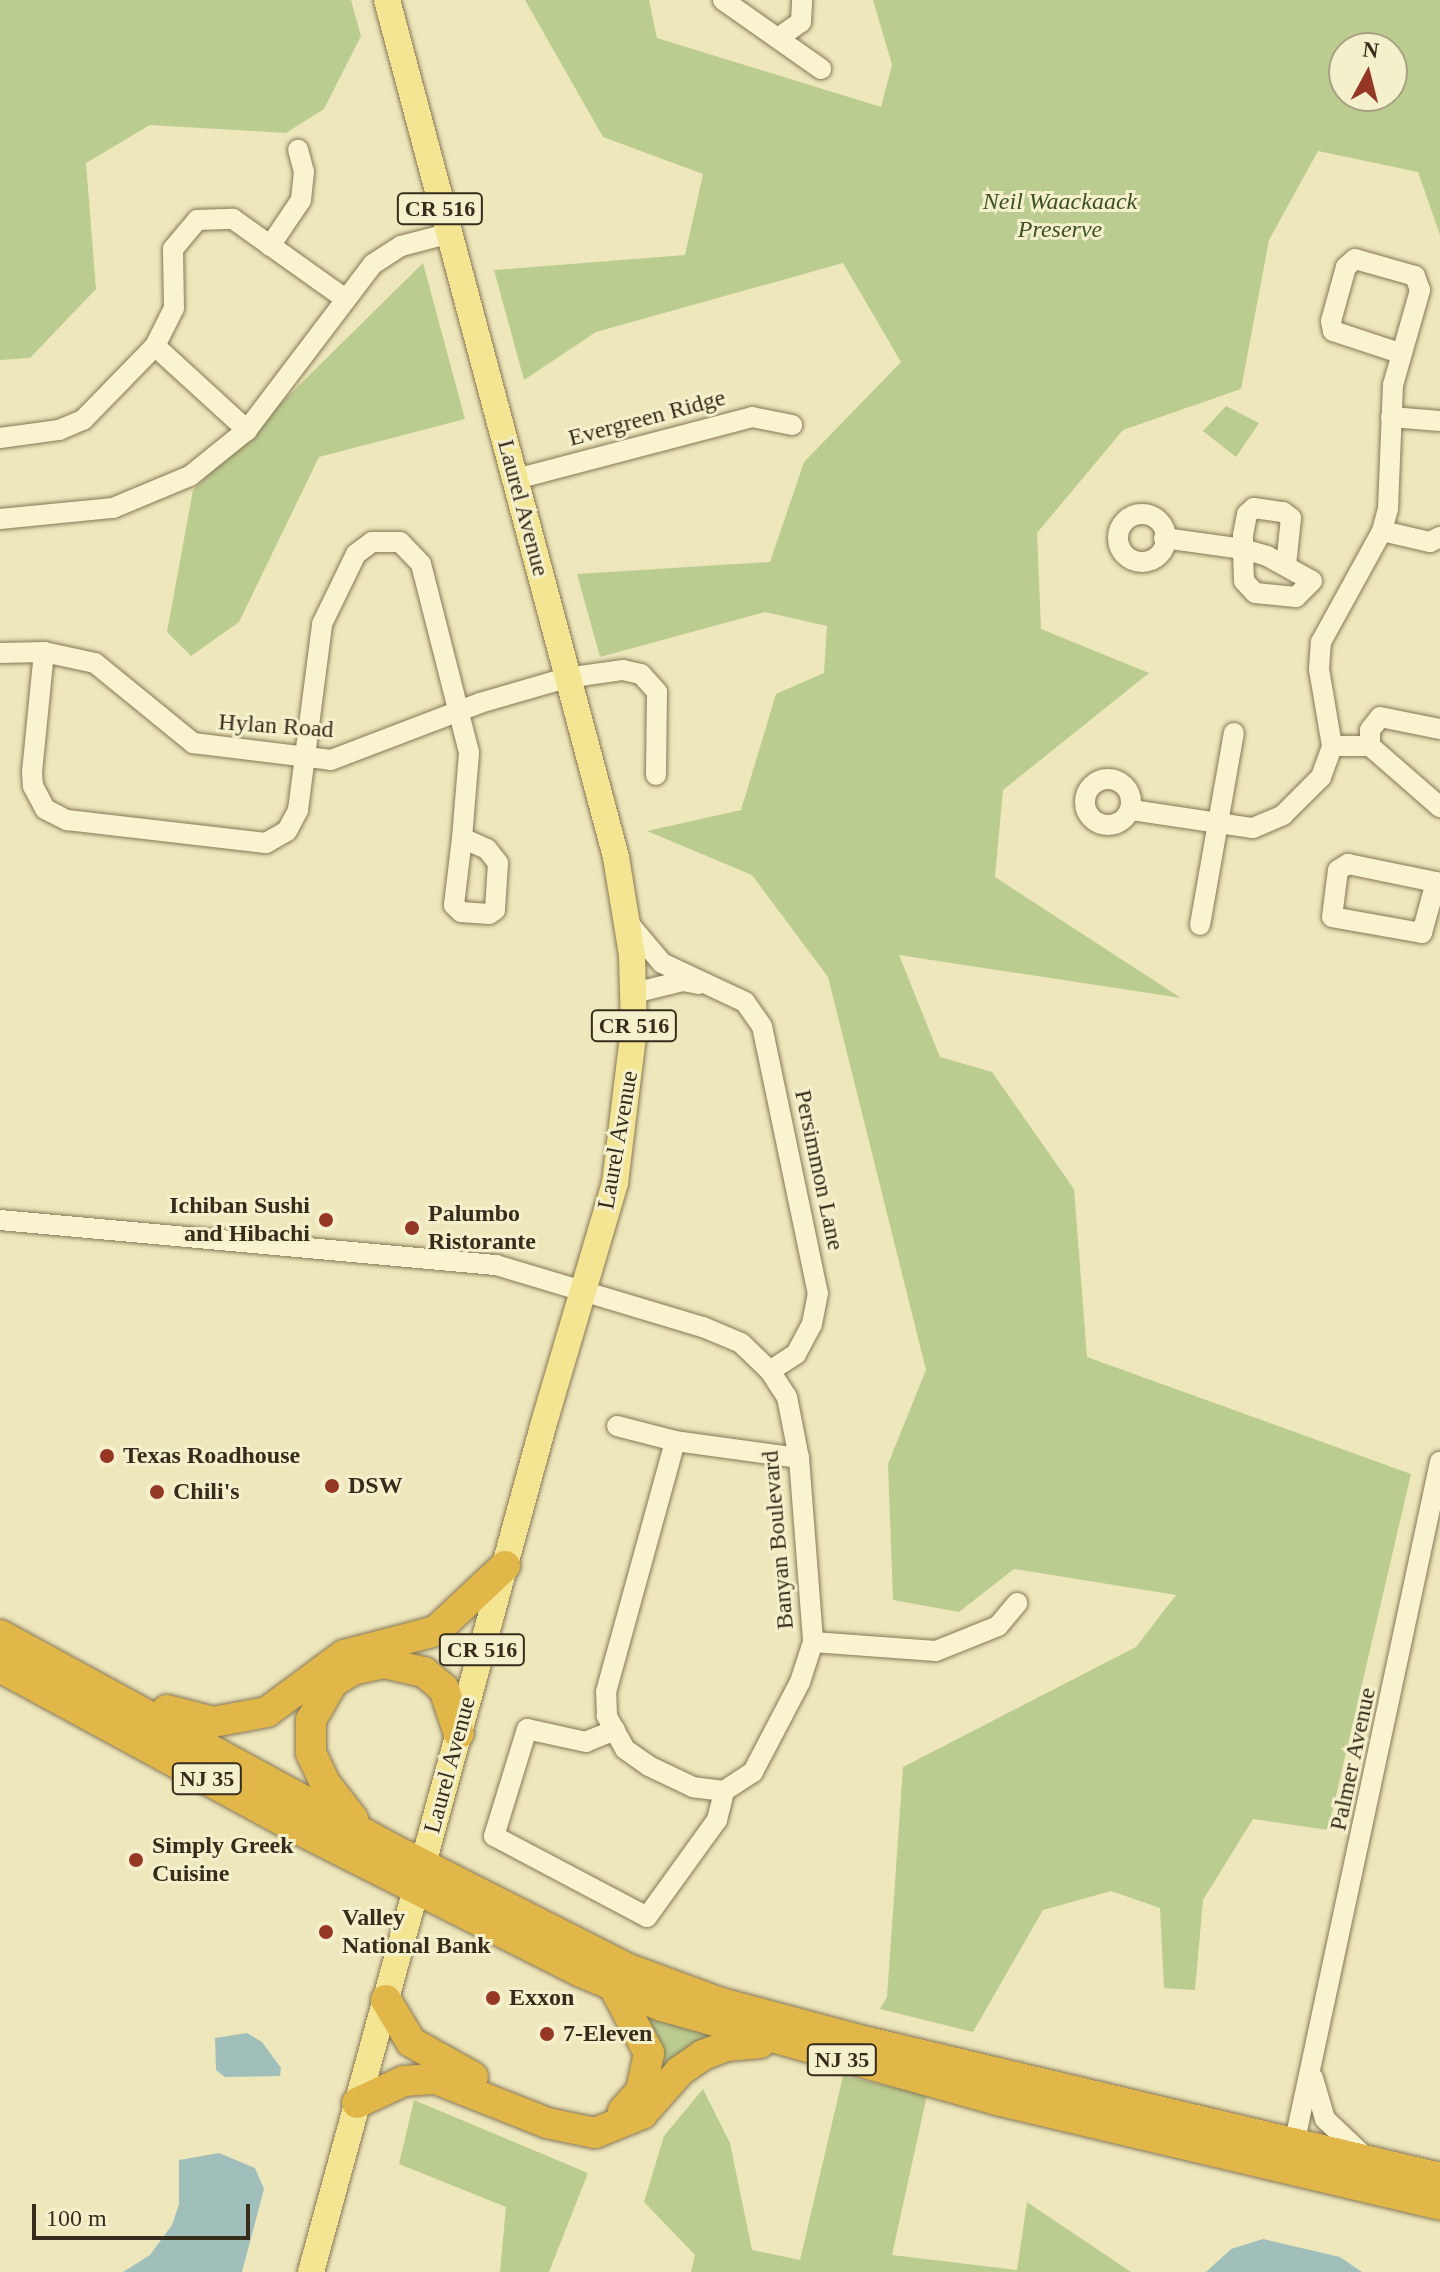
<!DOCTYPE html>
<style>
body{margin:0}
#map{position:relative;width:1440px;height:2272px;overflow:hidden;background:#eee7bc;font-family:"Times New Roman",serif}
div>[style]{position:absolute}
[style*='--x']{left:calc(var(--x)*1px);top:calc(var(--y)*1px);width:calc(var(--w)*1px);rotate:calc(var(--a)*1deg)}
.green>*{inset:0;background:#bbcc91}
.water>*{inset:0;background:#a0bfbb}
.roads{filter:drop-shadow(0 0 2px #867756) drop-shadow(0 0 2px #867756)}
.minor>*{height:20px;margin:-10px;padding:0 10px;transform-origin:10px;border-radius:10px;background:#f9f4cf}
.minor>.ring{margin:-10px;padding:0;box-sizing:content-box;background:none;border:20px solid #f9f4cf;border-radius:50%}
.major>*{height:26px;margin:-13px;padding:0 13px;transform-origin:13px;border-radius:13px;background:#f3e592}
.highway>*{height:30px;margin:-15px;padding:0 15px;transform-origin:15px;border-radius:15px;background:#e1b74a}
.dots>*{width:22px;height:22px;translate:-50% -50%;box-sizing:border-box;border:4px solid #f5f0cc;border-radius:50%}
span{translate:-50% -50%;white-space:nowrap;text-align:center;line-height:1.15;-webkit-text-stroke:6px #f5f0cc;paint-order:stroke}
.shield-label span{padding:2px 6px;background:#f5f0cc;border:2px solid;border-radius:6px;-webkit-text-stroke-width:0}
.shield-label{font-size:22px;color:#352c1b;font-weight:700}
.park-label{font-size:24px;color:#3d5121;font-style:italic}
.street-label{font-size:24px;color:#352c1b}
.poi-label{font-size:24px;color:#352c1b;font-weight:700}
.right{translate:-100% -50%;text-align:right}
.left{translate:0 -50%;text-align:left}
.north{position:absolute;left:1328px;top:32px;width:80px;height:80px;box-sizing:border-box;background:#f5f0cc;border:2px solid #a8a285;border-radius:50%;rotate:7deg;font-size:22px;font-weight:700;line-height:32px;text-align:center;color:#352c1b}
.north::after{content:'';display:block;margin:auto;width:28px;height:36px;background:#953725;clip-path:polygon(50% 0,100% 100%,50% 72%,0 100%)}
.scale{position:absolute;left:32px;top:2204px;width:218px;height:36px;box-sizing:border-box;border:4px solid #352c1b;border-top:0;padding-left:10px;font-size:24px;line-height:28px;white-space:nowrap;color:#352c1b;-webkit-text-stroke:6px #f5f0cc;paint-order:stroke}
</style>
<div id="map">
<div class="green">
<div style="clip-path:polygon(0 0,351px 0,361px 36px,324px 109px,286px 133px,150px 125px,86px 163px,96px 289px,30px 358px,0 360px)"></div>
<div style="clip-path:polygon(evenodd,525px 0,649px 0,657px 38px,881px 107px,892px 65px,873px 0,1440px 0,1440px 235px,1418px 172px,1318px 151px,1269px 240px,1241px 389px,1123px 430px,1037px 533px,1041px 629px,1149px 673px,1003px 790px,995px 877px,1181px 998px,899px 955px,940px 1057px,992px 1072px,1074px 1189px,1087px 1357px,1411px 1474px,1328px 1830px,1253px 1819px,1203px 1900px,1195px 1990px,1164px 1988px,1160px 1908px,1111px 1891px,1043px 1910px,973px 2032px,880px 2009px,887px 1997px,903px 1767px,1136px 1647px,1176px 1595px,1014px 1569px,959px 1612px,893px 1600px,888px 1464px,926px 1370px,828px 977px,752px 875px,647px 831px,741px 810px,776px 694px,824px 673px,827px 626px,765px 612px,600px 657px,577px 574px,770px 562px,804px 462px,901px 362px,843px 263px,596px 332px,524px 380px,494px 270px,685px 255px,703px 174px,603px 137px,525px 0,1344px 48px,1392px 48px,1392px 96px,1344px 96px,1344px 48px)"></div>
<div style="clip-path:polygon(423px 263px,465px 419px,319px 457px,239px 622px,191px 656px,167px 632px,193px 490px)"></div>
<div style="clip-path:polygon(1226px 406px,1259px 423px,1236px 457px,1203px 431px)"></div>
<div style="clip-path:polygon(648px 2016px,720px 2038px,651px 2095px,645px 2018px)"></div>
<div style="clip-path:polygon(843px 2076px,927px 2095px,892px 2255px,1017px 2270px,1027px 2202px,1131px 2272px,691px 2272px,695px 2255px,644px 2202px,664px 2136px,703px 2089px,730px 2143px,752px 2250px,800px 2260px)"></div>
<div style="clip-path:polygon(414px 2100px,588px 2173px,549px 2272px,500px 2272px,506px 2207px,399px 2164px)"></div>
</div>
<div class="water">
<div style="clip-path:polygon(247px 2033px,262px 2042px,281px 2068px,280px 2076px,225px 2077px,216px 2070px,215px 2038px)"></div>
<div style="clip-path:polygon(219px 2153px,255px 2168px,264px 2189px,242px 2272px,123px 2272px,150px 2255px,172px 2225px,179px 2204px,179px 2160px)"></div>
<div style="clip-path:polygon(1263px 2239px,1340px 2257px,1362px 2272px,1206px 2272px,1231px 2249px)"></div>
</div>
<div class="roads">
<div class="minor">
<div style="--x:723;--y:0;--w:120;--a:35.1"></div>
<div style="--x:778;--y:38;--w:28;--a:-35"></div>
<div style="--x:801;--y:22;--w:22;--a:-87"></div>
<div style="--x:270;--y:246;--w:55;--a:-56"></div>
<div style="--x:301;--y:200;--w:28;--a:-84"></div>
<div style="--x:304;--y:172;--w:23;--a:-105"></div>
<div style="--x:155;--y:346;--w:125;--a:42.4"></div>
<div style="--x:1391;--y:417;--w:49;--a:4.7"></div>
<div style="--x:0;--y:438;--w:60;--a:-7.7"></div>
<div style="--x:59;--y:430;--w:26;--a:-23"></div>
<div style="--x:83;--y:420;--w:103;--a:-45.8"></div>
<div style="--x:155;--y:346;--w:42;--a:-63.4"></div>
<div style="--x:174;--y:308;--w:59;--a:-91"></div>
<div style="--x:173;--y:249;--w:38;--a:-50"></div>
<div style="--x:197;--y:220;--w:36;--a:-2"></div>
<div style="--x:233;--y:219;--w:136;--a:35.4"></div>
<div style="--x:516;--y:479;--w:244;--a:-14.7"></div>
<div style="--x:752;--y:417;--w:41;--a:11.3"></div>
<div class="ring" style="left:1118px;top:514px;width:28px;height:28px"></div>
<div style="--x:0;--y:519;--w:114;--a:-5.6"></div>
<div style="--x:113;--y:508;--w:83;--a:-22.6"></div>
<div style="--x:190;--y:476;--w:73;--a:-38.9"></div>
<div style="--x:247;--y:430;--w:208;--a:-52.8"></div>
<div style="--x:373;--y:264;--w:33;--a:-33"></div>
<div style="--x:401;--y:246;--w:48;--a:-14.6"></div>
<div style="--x:1382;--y:531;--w:49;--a:12.9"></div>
<div style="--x:1430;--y:542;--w:11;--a:-27"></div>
<div style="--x:1164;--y:538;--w:80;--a:7.9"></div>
<div style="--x:1243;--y:549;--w:25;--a:16"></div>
<div style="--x:1267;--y:556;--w:51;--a:29.1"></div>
<div style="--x:1312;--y:581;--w:23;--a:135"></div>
<div style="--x:1296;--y:597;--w:41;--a:-174.4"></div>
<div style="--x:1255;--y:593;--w:16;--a:-133"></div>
<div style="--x:1244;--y:581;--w:32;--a:-92"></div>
<div style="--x:1243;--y:549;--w:14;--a:-90"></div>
<div style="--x:1243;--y:535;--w:21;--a:-79"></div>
<div style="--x:1247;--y:514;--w:9;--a:-41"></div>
<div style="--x:1254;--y:508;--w:29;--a:8"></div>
<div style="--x:1283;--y:512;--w:10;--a:37"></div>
<div style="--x:1291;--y:518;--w:47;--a:96.1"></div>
<div style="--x:44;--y:652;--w:121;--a:95.7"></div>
<div style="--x:32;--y:772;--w:14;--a:86"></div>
<div style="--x:33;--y:786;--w:26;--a:62"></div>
<div style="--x:45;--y:809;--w:25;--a:27"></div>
<div style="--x:67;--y:820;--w:200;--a:6.6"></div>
<div style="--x:266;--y:843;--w:24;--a:-30"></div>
<div style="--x:287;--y:831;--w:24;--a:-62"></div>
<div style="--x:298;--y:810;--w:188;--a:-82.6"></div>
<div style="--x:322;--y:624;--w:78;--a:-64.1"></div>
<div style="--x:356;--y:554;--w:20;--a:-37"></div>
<div style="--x:372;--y:542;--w:28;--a:0"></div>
<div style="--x:400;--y:542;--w:30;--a:46"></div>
<div style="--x:421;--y:564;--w:195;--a:75.7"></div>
<div style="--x:469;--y:753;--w:85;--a:94.7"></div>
<div style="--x:0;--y:653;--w:44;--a:-1.3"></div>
<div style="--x:44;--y:652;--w:52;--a:12.2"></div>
<div style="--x:95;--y:663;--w:127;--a:39.2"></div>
<div style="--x:193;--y:743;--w:139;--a:7"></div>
<div style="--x:331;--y:760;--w:160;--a:-20.9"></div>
<div style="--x:480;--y:703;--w:90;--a:-16.2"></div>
<div style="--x:566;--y:678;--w:58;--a:-8"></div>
<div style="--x:623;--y:670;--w:18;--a:13"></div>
<div style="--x:641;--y:674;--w:24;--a:48"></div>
<div style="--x:657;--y:692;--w:83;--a:90.7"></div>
<div style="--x:1332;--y:746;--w:38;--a:0"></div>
<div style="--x:1370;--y:746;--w:93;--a:41.1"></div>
<div style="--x:1370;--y:746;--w:16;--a:-90"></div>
<div style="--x:1370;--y:730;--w:16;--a:-52"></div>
<div style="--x:1380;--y:717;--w:61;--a:11.3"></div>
<div class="ring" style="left:1085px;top:779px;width:26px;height:26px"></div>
<div style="--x:1132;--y:810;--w:122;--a:8.5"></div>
<div style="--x:1253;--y:828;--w:33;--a:-23"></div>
<div style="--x:1283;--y:815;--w:54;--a:-45"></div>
<div style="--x:1321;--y:777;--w:33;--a:-70"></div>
<div style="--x:1332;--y:746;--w:78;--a:-99.6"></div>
<div style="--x:1319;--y:669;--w:27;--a:-86"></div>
<div style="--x:1321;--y:642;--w:127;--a:-61.2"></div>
<div style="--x:1382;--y:531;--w:23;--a:-75"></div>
<div style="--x:1388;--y:509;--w:124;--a:-87.7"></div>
<div style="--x:1393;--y:385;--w:99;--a:-74.1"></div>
<div style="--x:1420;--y:290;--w:15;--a:-110"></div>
<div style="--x:1415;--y:276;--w:62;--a:-164.2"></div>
<div style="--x:1355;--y:259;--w:12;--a:138"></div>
<div style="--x:1346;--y:267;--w:56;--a:105.5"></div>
<div style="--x:1331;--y:321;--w:10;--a:79"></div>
<div style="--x:1333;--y:331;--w:71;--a:18.2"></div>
<div style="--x:462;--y:838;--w:27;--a:24"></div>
<div style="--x:487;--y:849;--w:18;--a:52"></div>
<div style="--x:498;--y:863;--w:47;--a:93.7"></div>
<div style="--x:495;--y:910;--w:7;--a:146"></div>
<div style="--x:489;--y:914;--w:28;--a:-176"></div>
<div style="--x:461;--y:912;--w:10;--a:-135"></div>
<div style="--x:454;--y:905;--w:67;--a:-83.2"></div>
<div style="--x:1348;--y:864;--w:90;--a:11.6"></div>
<div style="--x:1436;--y:882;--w:53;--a:105.4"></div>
<div style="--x:1422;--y:933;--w:91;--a:-169.9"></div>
<div style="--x:1332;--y:917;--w:47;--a:-82.7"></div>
<div style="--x:1338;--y:870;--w:12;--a:-31"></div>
<div style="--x:630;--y:925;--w:50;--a:49.9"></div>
<div style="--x:662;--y:963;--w:92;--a:25.2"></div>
<div style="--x:745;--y:1002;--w:29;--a:55"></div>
<div style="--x:762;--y:1026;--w:273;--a:78.2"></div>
<div style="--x:818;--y:1293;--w:32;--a:101"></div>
<div style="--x:812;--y:1324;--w:34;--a:118"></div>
<div style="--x:796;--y:1354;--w:31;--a:147"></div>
<div style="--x:1200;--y:925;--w:195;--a:-80"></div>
<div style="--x:634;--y:993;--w:50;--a:-13.8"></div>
<div style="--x:683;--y:981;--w:16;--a:11"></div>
<div style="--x:0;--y:1220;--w:498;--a:5.2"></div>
<div style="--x:496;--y:1265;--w:216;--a:16.7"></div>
<div style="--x:703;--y:1327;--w:41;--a:22.8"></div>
<div style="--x:741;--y:1343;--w:40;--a:44"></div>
<div style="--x:770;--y:1371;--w:31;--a:57"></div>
<div style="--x:787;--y:1397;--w:62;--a:78.9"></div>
<div style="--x:799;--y:1458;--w:185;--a:85.6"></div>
<div style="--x:813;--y:1642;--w:42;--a:108"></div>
<div style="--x:800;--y:1682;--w:102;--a:117.6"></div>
<div style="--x:753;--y:1772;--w:35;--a:147"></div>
<div style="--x:724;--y:1791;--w:31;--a:-173"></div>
<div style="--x:693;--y:1787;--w:49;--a:-154.5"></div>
<div style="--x:649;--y:1766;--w:29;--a:-145"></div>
<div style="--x:625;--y:1749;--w:38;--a:-119"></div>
<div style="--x:607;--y:1716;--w:24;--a:-92"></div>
<div style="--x:606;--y:1692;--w:260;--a:-74.6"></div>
<div style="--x:617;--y:1426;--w:60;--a:14.5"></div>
<div style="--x:675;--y:1441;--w:125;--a:7.8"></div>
<div style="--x:813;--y:1642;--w:123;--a:4.2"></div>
<div style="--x:936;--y:1651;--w:67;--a:-22"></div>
<div style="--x:998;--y:1626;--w:30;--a:-50"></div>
<div style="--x:615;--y:1730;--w:31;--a:158"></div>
<div style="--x:586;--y:1742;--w:60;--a:-167.6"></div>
<div style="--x:527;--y:1729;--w:112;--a:107.1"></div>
<div style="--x:494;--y:1836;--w:173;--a:27.9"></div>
<div style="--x:647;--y:1917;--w:120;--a:-54.2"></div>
<div style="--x:717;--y:1820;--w:30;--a:-76"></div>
<div style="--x:1313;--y:2078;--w:43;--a:73.7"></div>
<div style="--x:1325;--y:2119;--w:57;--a:43.6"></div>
<div style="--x:1292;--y:2154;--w:708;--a:-77.93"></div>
</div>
<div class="major">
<div style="--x:311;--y:2272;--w:877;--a:-74.66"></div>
<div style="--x:543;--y:1426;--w:253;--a:-73.5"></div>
<div style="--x:615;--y:1183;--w:156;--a:-83"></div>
<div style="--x:634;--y:1028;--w:73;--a:-91.6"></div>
<div style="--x:632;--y:955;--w:99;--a:-99.3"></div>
<div style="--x:616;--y:857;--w:887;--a:-104.96"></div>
</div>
<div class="highway">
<div style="--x:0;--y:1635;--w:460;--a:28.6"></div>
<div style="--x:404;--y:1855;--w:252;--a:26.9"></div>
<div style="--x:629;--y:1969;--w:98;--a:20.3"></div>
<div style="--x:721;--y:2003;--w:143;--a:15"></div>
<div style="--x:859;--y:2040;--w:597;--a:13.36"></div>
<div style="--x:0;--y:1667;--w:341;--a:28.5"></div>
<div style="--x:300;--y:1830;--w:315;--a:26.8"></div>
<div style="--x:581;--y:1972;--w:88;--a:22.8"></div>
<div style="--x:662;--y:2006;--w:348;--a:15.7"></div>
<div style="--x:997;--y:2100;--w:455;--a:13.3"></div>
<div style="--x:167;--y:1710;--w:48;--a:14.6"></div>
<div style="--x:213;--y:1722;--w:55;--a:-10.5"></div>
<div style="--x:267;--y:1712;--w:96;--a:-36.5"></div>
<div style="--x:344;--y:1655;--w:95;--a:-14.6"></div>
<div style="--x:436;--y:1631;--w:95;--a:-43.3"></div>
<div style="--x:353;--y:1819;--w:46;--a:-127.9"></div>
<div style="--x:325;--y:1783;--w:33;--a:-115"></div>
<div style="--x:311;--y:1753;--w:33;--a:-90"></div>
<div style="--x:311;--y:1720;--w:44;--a:-59.9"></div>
<div style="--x:333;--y:1682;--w:23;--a:-31"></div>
<div style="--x:353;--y:1670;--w:32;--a:-13"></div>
<div style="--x:384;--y:1663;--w:41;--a:12.7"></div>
<div style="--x:424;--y:1672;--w:26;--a:40"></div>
<div style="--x:444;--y:1689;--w:47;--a:71.6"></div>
<div style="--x:614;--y:1987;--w:75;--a:62.1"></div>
<div style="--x:649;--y:2053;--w:39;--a:102"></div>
<div style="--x:641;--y:2091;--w:27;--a:132"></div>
<div style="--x:386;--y:2000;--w:49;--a:59.2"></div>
<div style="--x:411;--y:2042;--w:71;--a:29.4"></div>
<div style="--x:357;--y:2103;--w:52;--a:-25.1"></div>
<div style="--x:404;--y:2081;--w:32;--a:-4"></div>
<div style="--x:436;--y:2079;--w:119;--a:21.6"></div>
<div style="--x:547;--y:2123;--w:49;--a:11.8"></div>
<div style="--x:595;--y:2133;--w:51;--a:-22"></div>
<div style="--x:642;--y:2114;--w:57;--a:-48.5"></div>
<div style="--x:680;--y:2071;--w:28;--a:-35"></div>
<div style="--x:703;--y:2055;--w:26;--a:-21"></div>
<div style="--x:727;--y:2046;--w:33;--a:-5"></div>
</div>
</div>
<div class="dots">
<div style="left:326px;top:1220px;background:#953725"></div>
<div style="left:412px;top:1228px;background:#953725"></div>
<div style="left:107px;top:1456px;background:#953725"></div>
<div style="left:332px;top:1486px;background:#953725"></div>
<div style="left:157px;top:1492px;background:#953725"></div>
<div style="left:136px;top:1860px;background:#953725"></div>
<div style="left:326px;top:1932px;background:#953725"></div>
<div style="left:493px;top:1998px;background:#953725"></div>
<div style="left:547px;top:2034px;background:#953725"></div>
</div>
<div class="shield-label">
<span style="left:440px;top:209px">CR 516</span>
<span style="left:634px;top:1026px">CR 516</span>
<span style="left:482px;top:1650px">CR 516</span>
<span style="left:207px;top:1779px">NJ 35</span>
<span style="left:842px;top:2060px">NJ 35</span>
</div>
<div class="park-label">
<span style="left:1060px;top:216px">Neil Waackaack<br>Preserve</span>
</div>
<div class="street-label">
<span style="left:647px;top:418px;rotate:-15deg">Evergreen Ridge</span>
<span style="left:523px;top:508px;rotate:75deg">Laurel Avenue</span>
<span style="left:276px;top:726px;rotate:4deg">Hylan Road</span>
<span style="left:618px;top:1140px;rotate:-80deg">Laurel Avenue</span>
<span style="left:819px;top:1170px;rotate:78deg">Persimmon Lane</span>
<span style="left:778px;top:1540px;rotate:-95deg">Banyan Boulevard</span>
<span style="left:1353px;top:1759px;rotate:-78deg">Palmer Avenue</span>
<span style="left:450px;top:1765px;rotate:-75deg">Laurel Avenue</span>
</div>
<div class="poi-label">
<span class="right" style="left:310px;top:1220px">Ichiban Sushi<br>and Hibachi</span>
<span class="left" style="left:428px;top:1228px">Palumbo<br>Ristorante</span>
<span class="left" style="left:123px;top:1456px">Texas Roadhouse</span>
<span class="left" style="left:348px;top:1486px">DSW</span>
<span class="left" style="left:173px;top:1492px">Chili's</span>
<span class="left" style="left:152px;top:1860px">Simply Greek<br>Cuisine</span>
<span class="left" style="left:342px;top:1932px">Valley<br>National Bank</span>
<span class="left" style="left:509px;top:1998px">Exxon</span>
<span class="left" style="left:563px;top:2034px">7-Eleven</span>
</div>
<div class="north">N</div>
<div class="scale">100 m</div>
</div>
